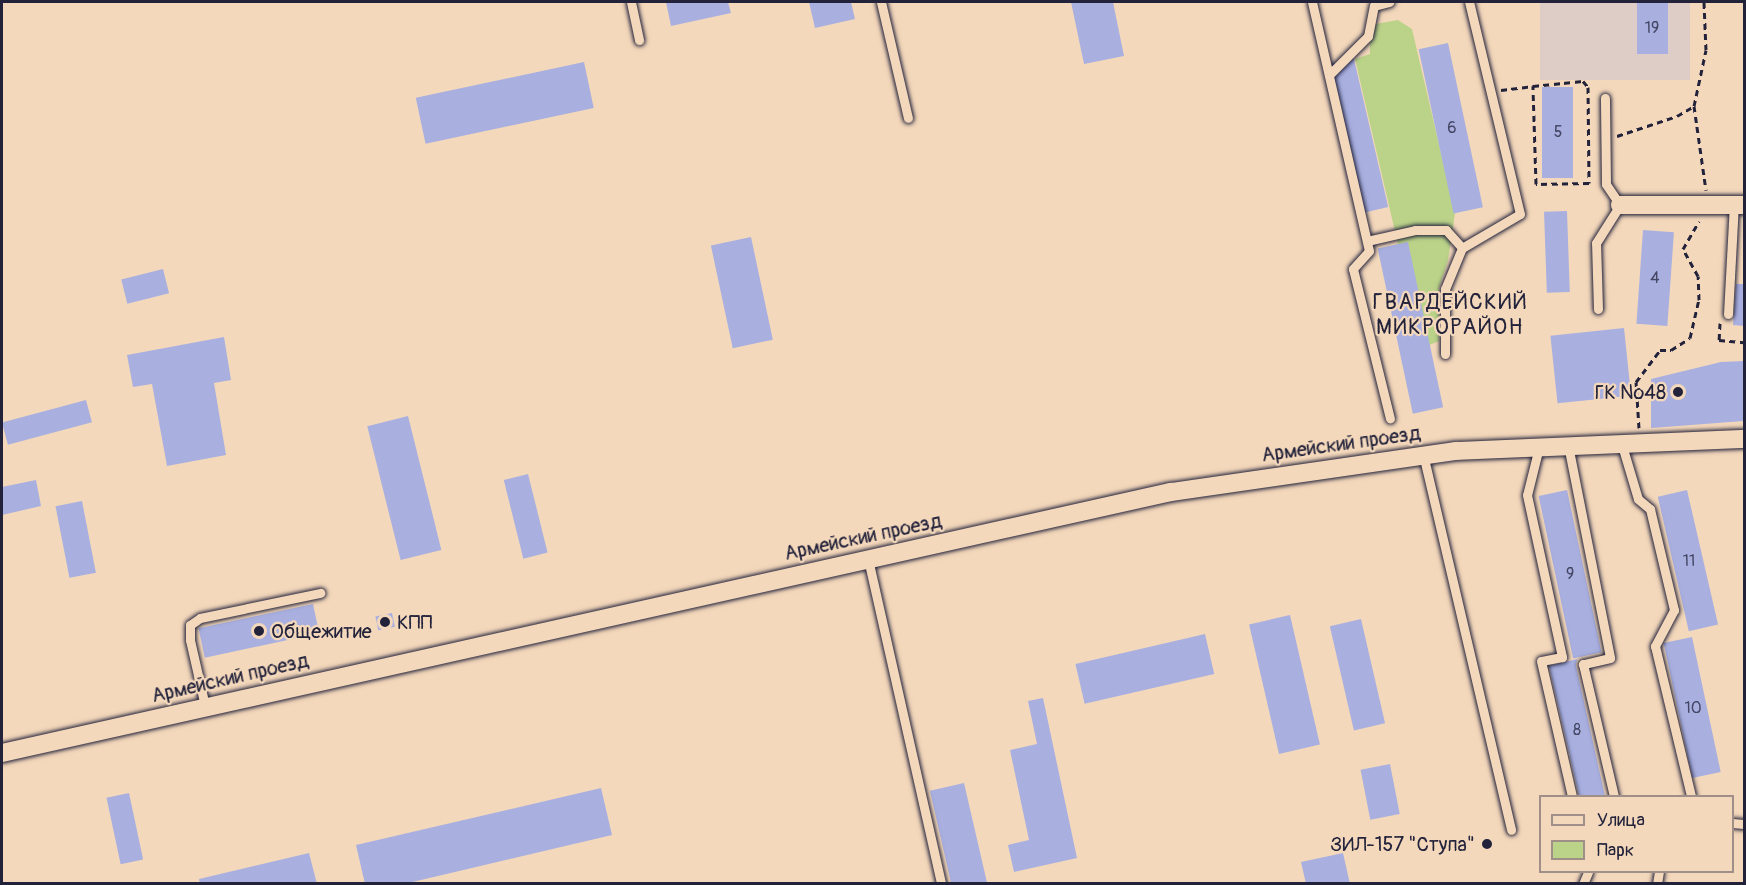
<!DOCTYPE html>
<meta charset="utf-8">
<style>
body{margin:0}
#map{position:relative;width:1746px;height:885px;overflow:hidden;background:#f4d8bb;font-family:Pangolin,sans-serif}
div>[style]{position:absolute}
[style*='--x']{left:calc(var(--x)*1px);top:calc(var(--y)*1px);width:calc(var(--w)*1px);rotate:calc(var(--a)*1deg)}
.built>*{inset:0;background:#deccc6;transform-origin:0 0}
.green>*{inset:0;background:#bbd389}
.building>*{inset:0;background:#a9b0e0;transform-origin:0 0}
.path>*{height:3px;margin-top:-1.5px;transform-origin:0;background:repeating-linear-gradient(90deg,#22223b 0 6px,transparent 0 10.5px)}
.roads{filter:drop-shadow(0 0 2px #22223b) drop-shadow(0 0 2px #22223b)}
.service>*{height:9px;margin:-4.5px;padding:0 4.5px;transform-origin:4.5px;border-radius:4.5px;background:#f4d8bb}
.minor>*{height:18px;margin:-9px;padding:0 9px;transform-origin:9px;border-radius:9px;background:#f4d8bb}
.dots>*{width:16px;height:16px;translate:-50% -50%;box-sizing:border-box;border:3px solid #f4d8bb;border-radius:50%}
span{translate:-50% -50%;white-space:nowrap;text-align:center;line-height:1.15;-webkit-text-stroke:4.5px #f4d8bb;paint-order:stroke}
.number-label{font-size:16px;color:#444664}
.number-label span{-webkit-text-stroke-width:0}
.poi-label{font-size:20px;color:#22223b}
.right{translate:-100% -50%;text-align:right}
.left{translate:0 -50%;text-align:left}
.street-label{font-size:20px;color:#22223b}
.quarter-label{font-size:22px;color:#22223b;letter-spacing:1.5px}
.frame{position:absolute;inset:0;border:3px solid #22223b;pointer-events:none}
.legend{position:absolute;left:1539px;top:795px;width:195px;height:78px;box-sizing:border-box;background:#f4d8bb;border:2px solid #a08f88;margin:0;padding:8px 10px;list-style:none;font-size:18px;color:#22223b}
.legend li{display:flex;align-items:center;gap:12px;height:30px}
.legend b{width:30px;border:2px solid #a08f88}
</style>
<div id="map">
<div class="built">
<div style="left:1540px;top:2px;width:150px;height:78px"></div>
</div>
<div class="green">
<div style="clip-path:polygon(1398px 20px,1412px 29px,1455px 213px,1448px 260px,1439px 288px,1439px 341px,1422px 348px,1355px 59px,1370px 54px,1370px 25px)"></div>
</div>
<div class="building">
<div style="clip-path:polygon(666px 2px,728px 2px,731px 13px,671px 26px)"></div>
<div style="clip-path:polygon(809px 2px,851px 2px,855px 19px,815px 28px)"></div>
<div style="clip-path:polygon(1071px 2px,1113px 2px,1124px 56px,1084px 64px)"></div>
<div style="left:1637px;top:2px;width:31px;height:52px"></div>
<div style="left:1448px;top:43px;width:168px;height:30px;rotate:78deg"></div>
<div style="left:1354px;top:59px;width:152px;height:25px;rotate:77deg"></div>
<div style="left:584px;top:62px;width:47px;height:172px;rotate:78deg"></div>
<div style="left:1542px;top:87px;width:31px;height:91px"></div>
<div style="left:1567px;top:211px;width:81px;height:23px;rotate:88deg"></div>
<div style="left:1643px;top:230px;width:31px;height:94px;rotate:4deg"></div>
<div style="left:751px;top:237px;width:105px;height:41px;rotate:78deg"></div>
<div style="left:1408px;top:242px;width:169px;height:31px;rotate:78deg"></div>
<div style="left:163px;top:269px;width:25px;height:43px;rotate:76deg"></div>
<div style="clip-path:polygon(1736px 284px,1744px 284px,1744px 326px,1733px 325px)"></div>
<div style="left:1624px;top:328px;width:68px;height:74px;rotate:84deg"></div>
<div style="clip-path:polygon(224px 337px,231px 380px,214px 383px,226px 455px,167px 466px,152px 384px,133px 387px,127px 355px)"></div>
<div style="clip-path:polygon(1744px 361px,1744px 421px,1651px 428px,1651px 379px,1721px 362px)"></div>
<div style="left:86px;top:400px;width:23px;height:87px;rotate:75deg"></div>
<div style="left:408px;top:416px;width:138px;height:42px;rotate:76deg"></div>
<div style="left:528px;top:474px;width:81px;height:25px;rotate:76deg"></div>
<div style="clip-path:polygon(36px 480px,41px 506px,2px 515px,2px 487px)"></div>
<div style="left:1567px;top:490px;width:166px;height:29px;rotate:78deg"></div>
<div style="left:1687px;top:490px;width:138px;height:30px;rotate:77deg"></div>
<div style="left:82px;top:501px;width:73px;height:27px;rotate:79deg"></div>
<div style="left:313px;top:604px;width:30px;height:117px;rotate:78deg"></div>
<div style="left:392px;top:613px;width:14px;height:17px;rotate:78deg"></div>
<div style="left:1290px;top:615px;width:133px;height:42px;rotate:77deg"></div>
<div style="left:1361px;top:619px;width:107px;height:32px;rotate:77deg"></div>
<div style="left:1205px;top:634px;width:41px;height:133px;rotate:77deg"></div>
<div style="left:1692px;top:637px;width:138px;height:29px;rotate:78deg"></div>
<div style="clip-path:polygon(1577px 659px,1576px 666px,1605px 796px,1579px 796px,1549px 666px)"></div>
<div style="clip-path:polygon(1043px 698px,1077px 858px,1014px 872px,1008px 845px,1029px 840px,1010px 750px,1037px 744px,1028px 701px)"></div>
<div style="left:1390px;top:764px;width:51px;height:30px;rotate:79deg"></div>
<div style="left:964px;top:783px;width:104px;height:35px;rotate:77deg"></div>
<div style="clip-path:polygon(601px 788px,612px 835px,404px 884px,365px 884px,356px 845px)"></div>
<div style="left:129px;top:793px;width:68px;height:23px;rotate:78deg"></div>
<div style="clip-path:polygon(309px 853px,317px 884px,200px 884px,199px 879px)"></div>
<div style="clip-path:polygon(1343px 853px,1350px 884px,1306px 884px,1301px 862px)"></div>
</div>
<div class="path">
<div style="--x:1501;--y:90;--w:32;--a:-7"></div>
<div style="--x:1533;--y:86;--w:50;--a:-5.7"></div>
<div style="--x:1583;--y:81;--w:8;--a:50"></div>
<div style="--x:1588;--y:87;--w:96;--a:89.4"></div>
<div style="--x:1589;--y:183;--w:53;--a:178.9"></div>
<div style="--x:1536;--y:184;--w:98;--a:-91.8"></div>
<div style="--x:1694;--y:106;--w:85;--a:81.9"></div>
<div style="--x:1617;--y:136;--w:63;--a:-18.4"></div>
<div style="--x:1677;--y:116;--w:20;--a:-30"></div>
<div style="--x:1694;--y:106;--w:57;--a:-77.9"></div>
<div style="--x:1706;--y:50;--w:48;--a:-92.4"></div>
<div style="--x:1720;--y:323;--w:17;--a:93"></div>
<div style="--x:1719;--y:340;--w:25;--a:5"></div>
<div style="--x:1639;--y:428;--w:46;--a:-93.7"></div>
<div style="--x:1636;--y:382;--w:40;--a:-53"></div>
<div style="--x:1660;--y:350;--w:11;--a:0"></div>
<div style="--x:1671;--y:350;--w:22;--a:-32"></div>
<div style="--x:1690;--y:338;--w:39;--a:-77"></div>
<div style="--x:1699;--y:300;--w:24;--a:-92"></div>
<div style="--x:1698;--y:276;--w:31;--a:-119"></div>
<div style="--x:1683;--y:249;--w:32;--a:-60"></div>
</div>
<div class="roads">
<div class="service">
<div style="--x:631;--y:2;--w:39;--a:78"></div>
<div style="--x:881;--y:2;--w:119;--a:76.9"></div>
<div style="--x:1312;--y:2;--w:255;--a:77.1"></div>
<div style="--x:1369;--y:251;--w:24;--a:132"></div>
<div style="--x:1353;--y:269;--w:154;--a:76.1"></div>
<div style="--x:1329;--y:75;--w:55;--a:-45"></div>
<div style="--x:1368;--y:36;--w:31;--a:-79"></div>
<div style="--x:1374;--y:6;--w:16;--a:-15"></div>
<div style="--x:1367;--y:241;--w:49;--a:-12.9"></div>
<div style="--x:1415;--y:230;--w:31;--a:0"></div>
<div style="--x:1446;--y:230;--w:24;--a:48"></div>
<div style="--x:1598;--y:309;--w:66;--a:-91.7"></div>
<div style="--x:1596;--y:243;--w:45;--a:-57.7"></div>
<div style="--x:1620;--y:205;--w:25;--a:-124"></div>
<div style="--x:1606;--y:184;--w:86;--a:-90.7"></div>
<div style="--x:1728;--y:314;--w:110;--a:-86.9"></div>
<div style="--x:1445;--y:354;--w:65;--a:-90"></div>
<div style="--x:1445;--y:289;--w:44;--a:-67.5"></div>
<div style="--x:1462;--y:248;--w:67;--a:-30.4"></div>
<div style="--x:1520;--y:214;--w:218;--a:-103.5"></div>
<div style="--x:1621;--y:442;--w:59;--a:73.4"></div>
<div style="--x:1638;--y:499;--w:16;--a:40"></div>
<div style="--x:1650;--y:509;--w:104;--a:76.6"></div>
<div style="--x:1674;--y:610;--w:41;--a:117.8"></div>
<div style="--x:1655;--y:646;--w:154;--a:76.5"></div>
<div style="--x:1568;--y:445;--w:217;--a:78.8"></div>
<div style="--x:1610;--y:658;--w:28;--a:167"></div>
<div style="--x:1583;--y:664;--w:136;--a:76.8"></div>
<div style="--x:1539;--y:447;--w:49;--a:104"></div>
<div style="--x:1527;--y:495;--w:166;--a:77.8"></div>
<div style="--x:1562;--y:657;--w:21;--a:169"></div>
<div style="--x:1541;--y:661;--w:139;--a:77.1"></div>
<div style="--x:1423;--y:454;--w:386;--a:76.8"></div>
<div style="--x:868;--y:559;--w:333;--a:77.3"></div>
<div style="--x:205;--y:706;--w:68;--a:-102.8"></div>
<div style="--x:190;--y:640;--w:15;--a:-90"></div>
<div style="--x:190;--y:625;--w:12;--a:-35"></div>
<div style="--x:200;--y:618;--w:123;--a:-11.8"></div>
<div style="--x:1732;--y:823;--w:12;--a:5"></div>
<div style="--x:1583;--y:884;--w:13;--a:-67"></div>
<div style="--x:1657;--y:884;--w:12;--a:-81"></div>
</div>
<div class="minor">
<div style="--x:1620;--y:205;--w:124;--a:0"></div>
<div style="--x:2;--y:753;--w:1198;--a:-12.59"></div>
<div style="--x:1171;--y:492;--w:288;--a:-8.2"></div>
<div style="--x:1456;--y:451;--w:288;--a:-2.4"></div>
</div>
</div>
<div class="dots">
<div style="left:1678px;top:392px;background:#22223b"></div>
<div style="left:385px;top:622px;background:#22223b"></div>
<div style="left:259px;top:631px;background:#22223b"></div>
<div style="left:1487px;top:844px;background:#22223b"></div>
</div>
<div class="number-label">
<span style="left:1652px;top:28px">19</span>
<span style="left:1452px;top:128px">6</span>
<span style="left:1558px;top:132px">5</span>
<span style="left:1655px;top:278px">4</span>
<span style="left:1689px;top:561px">11</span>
<span style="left:1570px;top:574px">9</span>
<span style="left:1693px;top:708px">10</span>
<span style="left:1577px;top:730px">8</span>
</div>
<div class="poi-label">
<span class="right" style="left:1666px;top:392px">ГК №48</span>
<span class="left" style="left:397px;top:622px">КПП</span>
<span class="left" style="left:271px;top:631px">Общежитие</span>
<span class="right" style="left:1475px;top:844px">ЗИЛ-157 "Ступа"</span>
</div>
<div class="street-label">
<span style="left:1341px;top:444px;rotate:-8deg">Армейский проезд</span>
<span style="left:863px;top:537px;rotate:-12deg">Армейский проезд</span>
<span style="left:230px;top:678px;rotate:-13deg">Армейский проезд</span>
</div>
<div class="quarter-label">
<span style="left:1450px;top:315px">ГВАРДЕЙСКИЙ<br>МИКРОРАЙОН</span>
</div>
<div class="frame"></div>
<ul class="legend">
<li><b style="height:8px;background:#f4d8bb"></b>Улица</li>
<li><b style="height:16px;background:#bbd389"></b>Парк</li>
</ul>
</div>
